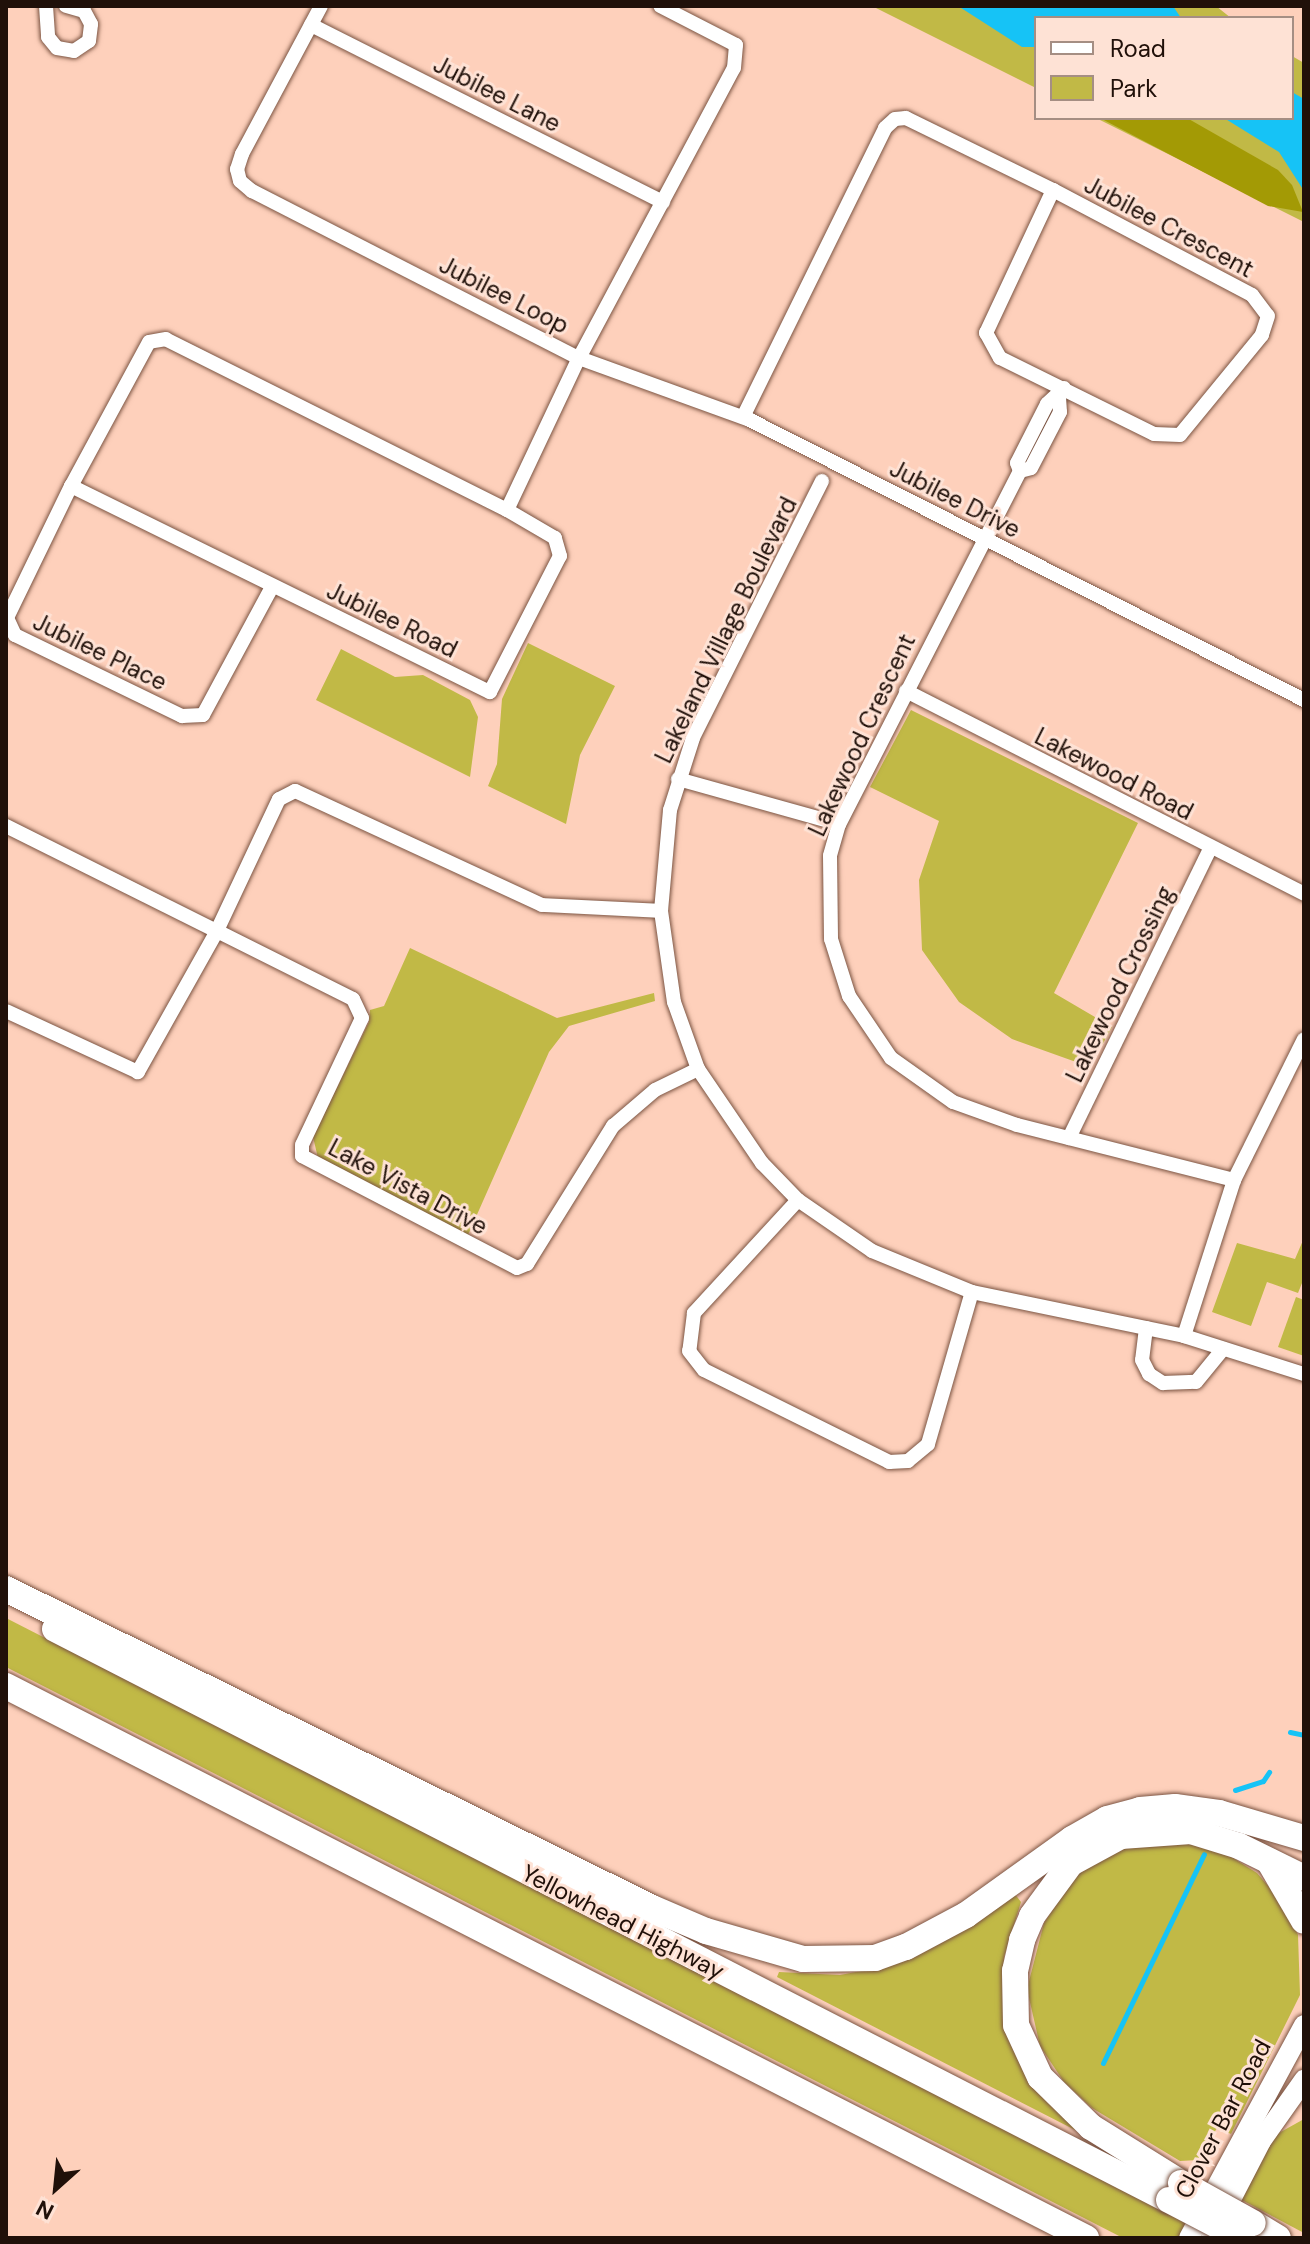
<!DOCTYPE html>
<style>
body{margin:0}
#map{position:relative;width:1310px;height:2244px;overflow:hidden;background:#fed0bb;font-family:"DM Sans",sans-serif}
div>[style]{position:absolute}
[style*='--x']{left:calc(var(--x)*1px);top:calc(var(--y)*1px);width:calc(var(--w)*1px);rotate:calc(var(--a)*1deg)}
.green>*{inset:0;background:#c1b946}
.forest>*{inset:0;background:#a39a05}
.water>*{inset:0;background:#16c3f6}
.stream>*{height:5px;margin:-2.5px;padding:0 2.5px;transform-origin:2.5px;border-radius:2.5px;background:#16c3f6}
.roads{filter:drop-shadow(0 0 2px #7b5442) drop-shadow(0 0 2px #7b5442)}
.minor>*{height:14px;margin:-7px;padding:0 7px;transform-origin:7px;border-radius:7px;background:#fff}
.secondary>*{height:20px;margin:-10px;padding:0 10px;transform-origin:10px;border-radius:10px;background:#fff}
.motorway>*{height:26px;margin:-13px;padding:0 13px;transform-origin:13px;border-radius:13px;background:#fff}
.bridges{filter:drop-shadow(0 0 2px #7b5442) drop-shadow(0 0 2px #7b5442)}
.motorway-bridge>*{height:26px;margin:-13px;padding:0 13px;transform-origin:13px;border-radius:13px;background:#fff}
span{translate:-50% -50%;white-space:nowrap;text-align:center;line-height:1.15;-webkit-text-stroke:6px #fee2d5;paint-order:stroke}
.street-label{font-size:24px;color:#201009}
.frame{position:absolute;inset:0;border:8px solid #201009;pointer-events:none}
.legend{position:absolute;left:1034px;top:16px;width:260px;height:104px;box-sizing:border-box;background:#fee2d5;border:2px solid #a58e83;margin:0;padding:10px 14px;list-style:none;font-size:24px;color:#201009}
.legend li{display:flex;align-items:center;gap:16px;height:40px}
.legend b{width:40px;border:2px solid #a58e83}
.north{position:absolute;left:16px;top:2148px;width:80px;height:80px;-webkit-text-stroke:6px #fee2d5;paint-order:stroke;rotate:207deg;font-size:22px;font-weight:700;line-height:32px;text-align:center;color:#201009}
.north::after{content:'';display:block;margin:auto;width:28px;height:36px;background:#201009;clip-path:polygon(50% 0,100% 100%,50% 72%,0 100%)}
</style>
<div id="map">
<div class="green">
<div style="clip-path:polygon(872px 6px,1216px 6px,1231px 18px,1036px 18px,1036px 88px)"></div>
<div style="clip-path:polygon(1292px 56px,1304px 63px,1304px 222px,1096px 118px,1292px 118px)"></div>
<div style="clip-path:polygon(528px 643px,615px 686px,580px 755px,566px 824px,488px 786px,497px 764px,502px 699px)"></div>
<div style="clip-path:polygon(341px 649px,395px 677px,423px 675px,470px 700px,478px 717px,470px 777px,316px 700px)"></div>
<div style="clip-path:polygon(911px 710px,1138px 823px,1054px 993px,1112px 1027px,1090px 1067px,1012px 1039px,959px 1002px,922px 950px,919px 880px,939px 821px,870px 787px)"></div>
<div style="clip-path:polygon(410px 948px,557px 1018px,654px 993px,655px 1001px,569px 1026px,549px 1052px,468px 1235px,318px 1158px,313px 1137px,369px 1022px,370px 1010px,384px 1006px)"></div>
<div style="clip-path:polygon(1304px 1238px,1304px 1278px,1298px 1293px,1267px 1282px,1251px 1326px,1212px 1312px,1237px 1243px,1295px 1259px)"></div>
<div style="clip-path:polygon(1296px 1297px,1304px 1300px,1304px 1356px,1278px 1347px)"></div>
<div style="clip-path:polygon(6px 1618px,1189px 2224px,1182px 2238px,1123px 2238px,6px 1667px)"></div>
<div style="clip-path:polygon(1175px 1837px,1225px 1853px,1257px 1873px,1286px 1907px,1298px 1935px,1300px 1995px,1231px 2134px,1217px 2128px,1198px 2160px,1180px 2161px,1092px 2108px,1064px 2082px,1040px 2046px,1027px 1989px,1044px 1923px,1077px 1873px,1121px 1844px)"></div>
<div style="clip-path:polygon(1014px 1893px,1021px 1902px,1004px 1957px,1005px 2023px,1079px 2132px,777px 1977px,779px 1972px,840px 1975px,882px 1967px)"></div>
<div style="clip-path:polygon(1304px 2119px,1304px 2233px,1238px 2198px,1268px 2139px)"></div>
</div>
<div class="forest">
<div style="clip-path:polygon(1100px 118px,1187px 118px,1278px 170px,1292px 185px,1303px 212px,1268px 206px)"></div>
</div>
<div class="water">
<div style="clip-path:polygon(958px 6px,1173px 6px,1181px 18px,1036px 18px,1036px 47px,1022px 47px)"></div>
<div style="clip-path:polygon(1292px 92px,1304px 99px,1304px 191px,1279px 152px,1224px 118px,1292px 118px)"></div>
</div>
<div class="stream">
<div style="--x:1290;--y:1732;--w:14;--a:12"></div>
<div style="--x:1235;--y:1790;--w:29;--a:-18"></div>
<div style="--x:1263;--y:1781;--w:11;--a:-56"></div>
<div style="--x:1103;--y:2063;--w:232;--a:-64.2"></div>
</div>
<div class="roads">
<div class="minor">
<div style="--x:46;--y:6;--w:31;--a:86"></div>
<div style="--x:48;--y:37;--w:14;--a:51"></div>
<div style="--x:57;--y:48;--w:17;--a:10"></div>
<div style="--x:74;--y:51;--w:18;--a:-34"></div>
<div style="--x:89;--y:41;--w:17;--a:-83"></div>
<div style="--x:91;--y:24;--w:15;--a:-118"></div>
<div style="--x:84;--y:11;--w:19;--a:-164"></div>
<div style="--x:321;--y:6;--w:168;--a:118.1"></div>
<div style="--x:242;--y:154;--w:16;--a:108"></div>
<div style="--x:237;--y:169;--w:12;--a:76"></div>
<div style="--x:240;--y:181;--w:16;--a:40"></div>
<div style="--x:252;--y:191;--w:367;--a:27.1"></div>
<div style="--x:579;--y:358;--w:182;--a:19.9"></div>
<div style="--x:750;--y:420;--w:621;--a:26.81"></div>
<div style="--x:311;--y:25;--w:394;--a:26.7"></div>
<div style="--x:1064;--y:388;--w:23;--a:137"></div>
<div style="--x:1047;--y:404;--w:66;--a:117"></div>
<div style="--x:1017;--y:463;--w:9;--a:69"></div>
<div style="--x:1020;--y:471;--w:397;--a:117.1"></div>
<div style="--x:839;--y:824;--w:33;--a:106"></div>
<div style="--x:830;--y:856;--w:83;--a:89.3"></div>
<div style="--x:831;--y:939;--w:60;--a:72.5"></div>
<div style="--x:849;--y:996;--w:75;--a:55.9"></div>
<div style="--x:891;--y:1058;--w:76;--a:35.4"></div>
<div style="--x:953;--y:1102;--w:68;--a:19.8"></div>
<div style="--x:1017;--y:1125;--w:224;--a:14.2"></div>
<div style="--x:743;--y:417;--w:322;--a:-63.8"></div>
<div style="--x:885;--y:128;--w:13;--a:-42"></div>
<div style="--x:895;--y:119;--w:11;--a:-5"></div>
<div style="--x:906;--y:118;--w:164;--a:26.1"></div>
<div style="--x:1053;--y:190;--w:225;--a:27.8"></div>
<div style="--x:1252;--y:295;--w:26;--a:53"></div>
<div style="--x:1268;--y:316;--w:20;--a:108"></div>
<div style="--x:1262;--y:335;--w:129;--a:129.4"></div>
<div style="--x:1180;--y:435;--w:26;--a:-178"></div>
<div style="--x:1154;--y:434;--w:172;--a:-153.7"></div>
<div style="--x:1000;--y:358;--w:29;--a:-119"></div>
<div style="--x:986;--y:333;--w:158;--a:-64.9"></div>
<div style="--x:1020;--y:471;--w:11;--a:-15"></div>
<div style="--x:1031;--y:468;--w:63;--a:-62.6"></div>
<div style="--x:1060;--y:412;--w:14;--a:-94"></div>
<div style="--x:822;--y:481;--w:288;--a:116.7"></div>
<div style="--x:693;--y:738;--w:76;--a:107.7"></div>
<div style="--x:670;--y:810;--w:101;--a:95.1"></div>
<div style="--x:661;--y:911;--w:92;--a:81.9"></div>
<div style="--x:674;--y:1002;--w:71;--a:70.3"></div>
<div style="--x:698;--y:1069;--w:114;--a:55.8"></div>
<div style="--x:762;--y:1163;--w:52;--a:45.8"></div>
<div style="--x:798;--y:1200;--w:90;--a:34.6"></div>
<div style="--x:872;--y:1251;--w:108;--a:22.3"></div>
<div style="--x:972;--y:1292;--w:217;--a:11.7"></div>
<div style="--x:1184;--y:1336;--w:126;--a:17.6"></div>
<div style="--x:71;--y:486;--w:467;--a:26.2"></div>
<div style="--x:490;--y:692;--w:153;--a:-62.8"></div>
<div style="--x:560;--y:556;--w:19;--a:-106"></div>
<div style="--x:555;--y:538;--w:56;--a:-149.7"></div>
<div style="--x:507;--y:510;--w:381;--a:-153.4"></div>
<div style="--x:166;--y:339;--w:17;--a:170"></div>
<div style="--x:149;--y:342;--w:164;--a:118.4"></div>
<div style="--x:71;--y:486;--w:147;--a:115.9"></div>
<div style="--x:7;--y:618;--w:19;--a:65"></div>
<div style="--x:15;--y:635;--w:186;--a:25.9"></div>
<div style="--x:182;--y:716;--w:21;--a:-3"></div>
<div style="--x:203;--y:715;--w:145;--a:-61.7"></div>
<div style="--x:507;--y:510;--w:168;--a:-64.7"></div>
<div style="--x:579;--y:358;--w:329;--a:-61.9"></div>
<div style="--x:734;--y:68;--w:23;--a:-85"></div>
<div style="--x:736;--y:45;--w:85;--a:-152.8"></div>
<div style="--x:906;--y:691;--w:447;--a:27"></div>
<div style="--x:678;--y:779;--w:167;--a:15.6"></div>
<div style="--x:6;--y:826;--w:236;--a:26.5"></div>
<div style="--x:217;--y:931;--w:162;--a:119.3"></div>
<div style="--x:138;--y:1072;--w:145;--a:-155.2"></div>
<div style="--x:661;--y:911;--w:119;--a:-177.1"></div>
<div style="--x:542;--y:905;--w:272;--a:-155.2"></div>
<div style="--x:295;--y:791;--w:18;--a:153"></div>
<div style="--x:279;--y:799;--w:146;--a:115.2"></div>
<div style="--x:217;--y:931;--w:152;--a:26.6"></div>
<div style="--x:353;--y:999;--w:21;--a:65"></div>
<div style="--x:362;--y:1018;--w:140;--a:115.3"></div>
<div style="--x:302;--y:1145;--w:11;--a:90"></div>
<div style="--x:302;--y:1156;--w:242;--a:27.5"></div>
<div style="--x:517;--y:1268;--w:11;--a:-22"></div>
<div style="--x:527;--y:1264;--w:163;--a:-58.1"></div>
<div style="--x:613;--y:1126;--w:55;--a:-40.6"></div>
<div style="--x:655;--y:1090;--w:48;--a:-26"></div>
<div style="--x:1069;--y:1138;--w:322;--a:-64"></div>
<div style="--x:798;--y:1200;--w:154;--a:132.6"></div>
<div style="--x:694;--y:1313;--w:38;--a:97"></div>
<div style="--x:689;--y:1351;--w:24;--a:52"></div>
<div style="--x:704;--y:1370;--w:207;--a:26.4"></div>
<div style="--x:889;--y:1462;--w:19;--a:-3"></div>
<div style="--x:908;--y:1461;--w:26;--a:-40"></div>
<div style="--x:928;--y:1444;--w:158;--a:-73.9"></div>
<div style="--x:1146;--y:1328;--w:32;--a:97"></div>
<div style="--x:1142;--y:1360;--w:16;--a:63"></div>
<div style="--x:1149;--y:1374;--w:17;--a:33"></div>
<div style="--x:1163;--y:1383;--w:33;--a:-2"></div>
<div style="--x:1196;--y:1382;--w:43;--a:-50.7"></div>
<div style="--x:1184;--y:1336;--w:164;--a:-72.2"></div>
<div style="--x:1234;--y:1180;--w:157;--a:-63.6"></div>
</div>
<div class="secondary">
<div style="--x:1189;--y:2238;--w:242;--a:-61.6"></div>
<div style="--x:1211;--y:2238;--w:109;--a:-62.7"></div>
<div style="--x:1261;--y:2141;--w:75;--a:-54.8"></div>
</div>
<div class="motorway">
<div style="--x:6;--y:1589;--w:720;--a:26.28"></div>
<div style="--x:652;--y:1908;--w:59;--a:23.1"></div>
<div style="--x:706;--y:1931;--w:101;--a:16.1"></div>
<div style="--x:803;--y:1959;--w:72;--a:-0.8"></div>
<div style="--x:875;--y:1958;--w:33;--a:-20"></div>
<div style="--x:906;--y:1947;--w:68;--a:-28.1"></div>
<div style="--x:966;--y:1915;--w:130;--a:-35.6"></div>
<div style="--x:1072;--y:1839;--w:40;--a:-29.7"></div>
<div style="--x:1107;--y:1819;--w:34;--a:-15"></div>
<div style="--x:1140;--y:1810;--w:35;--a:-5"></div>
<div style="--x:1175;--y:1807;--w:44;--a:7.8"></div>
<div style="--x:1219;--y:1813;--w:89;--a:16.4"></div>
<div style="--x:55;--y:1629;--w:1252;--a:27.14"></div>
<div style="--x:6;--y:1686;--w:1213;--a:27.07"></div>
<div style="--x:1269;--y:1861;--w:69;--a:59.7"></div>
<div style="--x:1181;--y:2183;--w:106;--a:-148.1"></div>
<div style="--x:1091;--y:2127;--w:71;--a:-135.6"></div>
<div style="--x:1040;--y:2077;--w:57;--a:-114.8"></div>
<div style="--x:1016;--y:2025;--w:54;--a:-91.1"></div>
<div style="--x:1015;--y:1971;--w:32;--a:-77"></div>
<div style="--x:1022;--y:1940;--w:26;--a:-67"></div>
<div style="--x:1032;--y:1916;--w:66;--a:-53.7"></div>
<div style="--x:1071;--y:1863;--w:57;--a:-28.4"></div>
<div style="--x:1121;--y:1836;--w:70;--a:-4.1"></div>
<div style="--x:1191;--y:1831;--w:50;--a:17.4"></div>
<div style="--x:1239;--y:1846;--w:72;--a:26.2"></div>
<div style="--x:1253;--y:2223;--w:29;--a:31"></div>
</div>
</div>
<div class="bridges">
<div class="motorway-bridge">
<div style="--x:1181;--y:2183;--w:82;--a:29.1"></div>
<div style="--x:1169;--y:2200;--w:82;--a:27.5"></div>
</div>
</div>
<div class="street-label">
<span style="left:497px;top:94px;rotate:27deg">Jubilee Lane</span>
<span style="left:1169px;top:227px;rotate:28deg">Jubilee Crescent</span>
<span style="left:504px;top:295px;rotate:27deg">Jubilee Loop</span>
<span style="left:955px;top:499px;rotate:27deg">Jubilee Drive</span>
<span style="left:392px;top:620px;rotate:26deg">Jubilee Road</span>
<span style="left:726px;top:630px;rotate:-64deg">Lakeland Village Boulevard</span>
<span style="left:100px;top:652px;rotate:26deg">Jubilee Place</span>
<span style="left:862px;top:735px;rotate:-65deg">Lakewood Crescent</span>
<span style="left:1114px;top:774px;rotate:27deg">Lakewood Road</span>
<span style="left:1120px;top:984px;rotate:-64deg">Lakewood Crossing</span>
<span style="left:408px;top:1187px;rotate:28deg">Lake Vista Drive</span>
<span style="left:623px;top:1922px;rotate:27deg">Yellowhead Highway</span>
<span style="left:1223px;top:2119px;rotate:-62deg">Clover Bar Road</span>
</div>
<div class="frame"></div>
<ul class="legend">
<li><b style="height:10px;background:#fff"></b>Road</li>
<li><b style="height:22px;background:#c1b946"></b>Park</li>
</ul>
<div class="north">N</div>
</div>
